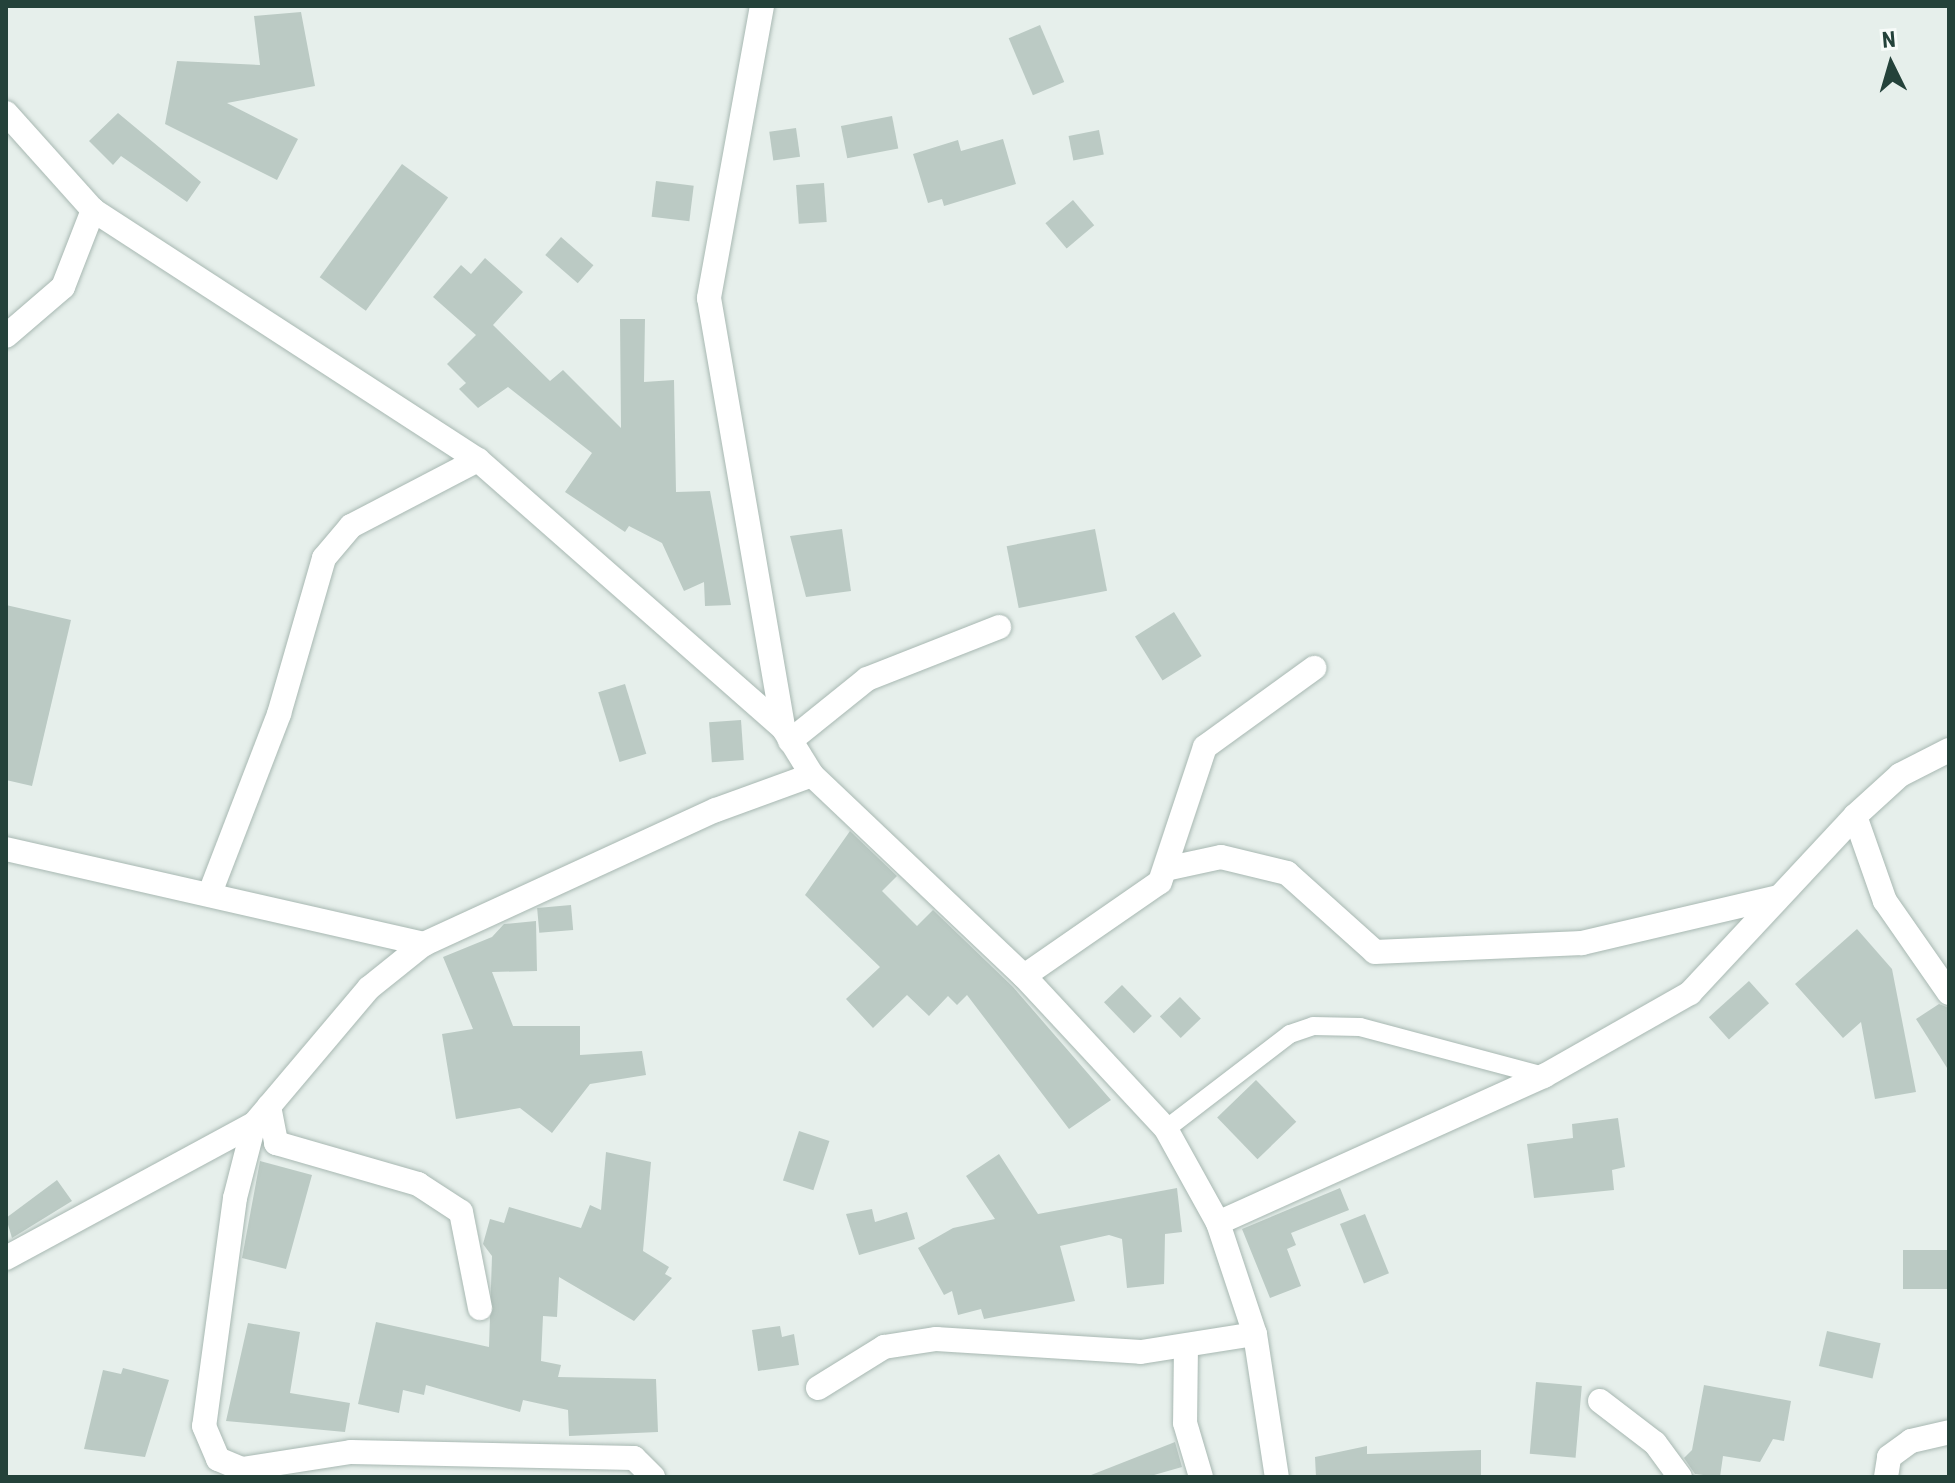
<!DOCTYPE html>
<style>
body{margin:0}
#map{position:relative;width:1955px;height:1483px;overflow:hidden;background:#e6efeb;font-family:"Roboto Condensed",sans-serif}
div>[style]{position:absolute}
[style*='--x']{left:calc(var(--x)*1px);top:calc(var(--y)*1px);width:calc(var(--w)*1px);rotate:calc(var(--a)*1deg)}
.building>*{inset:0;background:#bbcac4;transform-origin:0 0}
.roads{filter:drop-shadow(0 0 2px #a8b8b2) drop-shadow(0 0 2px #a8b8b2)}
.lane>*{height:18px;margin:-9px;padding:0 9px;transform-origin:9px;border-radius:9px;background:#fff}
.street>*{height:24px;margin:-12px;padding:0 12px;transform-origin:12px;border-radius:12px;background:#fff}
span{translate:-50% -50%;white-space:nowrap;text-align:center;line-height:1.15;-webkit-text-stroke:8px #f7fbf9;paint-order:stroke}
.frame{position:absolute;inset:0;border:8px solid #24423a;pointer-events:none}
.north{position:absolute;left:1851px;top:24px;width:80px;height:80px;-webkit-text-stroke:6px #f7fbf9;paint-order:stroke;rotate:355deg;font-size:22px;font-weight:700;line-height:32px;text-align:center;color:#24423a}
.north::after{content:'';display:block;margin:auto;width:28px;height:36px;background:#24423a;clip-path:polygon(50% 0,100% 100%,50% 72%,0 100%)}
</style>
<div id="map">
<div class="building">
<div style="clip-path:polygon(301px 12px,315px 86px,227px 103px,298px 139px,277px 180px,165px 124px,177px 61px,260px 65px,254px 16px)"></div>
<div style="left:1040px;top:25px;width:62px;height:34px;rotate:67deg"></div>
<div style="clip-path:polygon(118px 113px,201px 182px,187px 202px,121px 156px,113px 165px,89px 141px)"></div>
<div style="left:892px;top:116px;width:33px;height:52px;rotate:79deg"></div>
<div style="left:796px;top:128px;width:29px;height:27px;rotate:82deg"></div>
<div style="left:1099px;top:130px;width:25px;height:31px;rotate:79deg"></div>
<div style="clip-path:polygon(1003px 139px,1016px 184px,944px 206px,942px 199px,928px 203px,913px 154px,958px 140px,961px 151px)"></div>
<div style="left:402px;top:164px;width:57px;height:140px;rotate:36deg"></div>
<div style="left:656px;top:181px;width:38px;height:36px;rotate:7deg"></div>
<div style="left:824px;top:183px;width:39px;height:28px;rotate:86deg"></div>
<div style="left:1073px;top:200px;width:33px;height:36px;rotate:50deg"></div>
<div style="left:561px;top:237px;width:43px;height:24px;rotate:41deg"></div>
<div style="clip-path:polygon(485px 258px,523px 292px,493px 325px,550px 381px,563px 370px,621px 428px,620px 319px,645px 319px,644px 382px,674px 380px,676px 492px,710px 491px,731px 605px,705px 606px,704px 582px,684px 591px,662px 543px,629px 526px,625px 532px,565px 492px,592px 453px,508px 387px,478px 408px,459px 389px,466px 383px,447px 364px,476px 335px,433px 297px,461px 265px,471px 274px)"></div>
<div style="clip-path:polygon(842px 529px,851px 591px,806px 597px,790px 536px)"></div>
<div style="left:1095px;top:529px;width:63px;height:90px;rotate:79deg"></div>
<div style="clip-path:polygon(6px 605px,71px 620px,32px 786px,6px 780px)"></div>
<div style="left:1174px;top:612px;width:52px;height:46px;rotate:58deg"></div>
<div style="left:625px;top:684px;width:73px;height:28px;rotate:73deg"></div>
<div style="left:741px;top:720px;width:40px;height:32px;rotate:86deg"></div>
<div style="clip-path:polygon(850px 831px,897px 876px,882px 891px,917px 926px,933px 910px,1013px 987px,1111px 1100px,1069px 1129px,967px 995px,957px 1005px,948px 996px,929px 1016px,907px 995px,873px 1028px,846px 999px,880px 967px,805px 895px)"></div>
<div style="left:571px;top:905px;width:25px;height:34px;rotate:85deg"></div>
<div style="clip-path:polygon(536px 921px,537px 971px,492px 972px,513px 1026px,580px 1026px,580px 1055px,642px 1051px,646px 1075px,590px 1084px,552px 1133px,520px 1108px,456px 1119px,442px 1034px,473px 1029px,443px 957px,492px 937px,504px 924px)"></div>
<div style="clip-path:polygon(1857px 929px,1892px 969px,1916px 1092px,1875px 1099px,1861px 1022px,1843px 1038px,1795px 984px)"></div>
<div style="left:1749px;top:981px;width:30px;height:54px;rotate:48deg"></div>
<div style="left:1122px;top:985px;width:43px;height:25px;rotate:46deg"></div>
<div style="left:1180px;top:997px;width:30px;height:28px;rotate:46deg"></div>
<div style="clip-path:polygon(1939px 1004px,1949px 1008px,1949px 1071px,1916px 1019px)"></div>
<div style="left:1256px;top:1080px;width:58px;height:54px;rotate:46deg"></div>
<div style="clip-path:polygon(1618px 1118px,1625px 1167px,1612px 1170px,1614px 1190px,1534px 1198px,1527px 1144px,1573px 1138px,1572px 1124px)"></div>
<div style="left:799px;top:1131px;width:32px;height:52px;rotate:18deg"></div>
<div style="clip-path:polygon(606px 1152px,651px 1162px,643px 1251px,669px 1267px,665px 1274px,672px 1278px,634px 1321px,559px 1277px,557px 1317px,543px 1316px,541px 1361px,561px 1365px,558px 1377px,656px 1379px,658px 1432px,569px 1436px,568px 1410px,523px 1400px,520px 1412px,426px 1385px,424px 1395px,403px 1390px,399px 1413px,358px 1404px,376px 1322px,489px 1347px,492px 1256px,483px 1244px,490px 1219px,504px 1223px,509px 1207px,581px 1228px,590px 1205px,601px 1210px)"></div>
<div style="clip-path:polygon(999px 1154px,1038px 1214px,1177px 1188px,1182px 1232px,1165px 1234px,1164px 1284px,1127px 1288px,1122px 1239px,1109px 1235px,1060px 1246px,1075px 1301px,984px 1319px,981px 1309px,958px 1315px,952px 1291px,944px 1295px,918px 1248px,953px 1228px,995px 1219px,966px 1176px)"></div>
<div style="clip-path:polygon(260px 1161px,312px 1175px,286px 1269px,242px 1258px)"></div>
<div style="clip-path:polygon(57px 1180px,72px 1201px,12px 1238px,6px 1218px)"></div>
<div style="clip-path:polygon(1340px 1188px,1349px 1210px,1291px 1233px,1296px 1245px,1287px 1249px,1301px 1286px,1270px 1298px,1242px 1229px)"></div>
<div style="clip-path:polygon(872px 1209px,875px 1222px,907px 1212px,915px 1239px,859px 1255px,846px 1214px)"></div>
<div style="left:1365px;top:1214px;width:64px;height:27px;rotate:68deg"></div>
<div style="left:1949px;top:1250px;width:39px;height:46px;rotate:90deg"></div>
<div style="clip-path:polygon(248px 1323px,300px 1332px,290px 1393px,350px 1403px,345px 1432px,226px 1421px)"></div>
<div style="clip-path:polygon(780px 1326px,782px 1337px,794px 1334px,799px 1365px,758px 1371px,752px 1330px)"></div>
<div style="left:1827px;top:1331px;width:55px;height:36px;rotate:13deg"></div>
<div style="clip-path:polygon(123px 1368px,169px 1380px,145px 1457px,84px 1449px,103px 1370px,121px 1374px)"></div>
<div style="left:1536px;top:1382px;width:46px;height:72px;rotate:5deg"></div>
<div style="clip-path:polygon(1704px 1385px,1791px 1401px,1784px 1441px,1773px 1439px,1760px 1462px,1723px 1456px,1720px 1477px,1695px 1474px,1684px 1458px,1692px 1450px)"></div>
<div style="clip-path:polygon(1175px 1442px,1182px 1467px,1147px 1477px,1086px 1477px)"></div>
<div style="clip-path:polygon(1367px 1446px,1367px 1454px,1481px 1450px,1481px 1477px,1316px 1477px,1315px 1457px)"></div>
</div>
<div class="roads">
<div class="lane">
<div style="--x:1166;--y:1129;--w:156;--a:-37.5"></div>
<div style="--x:1290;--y:1034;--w:24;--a:-19"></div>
<div style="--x:1313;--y:1026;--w:47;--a:1.2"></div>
<div style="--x:1360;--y:1027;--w:190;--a:14.9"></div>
</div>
<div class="street">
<div style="--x:762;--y:6;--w:297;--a:100.3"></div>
<div style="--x:709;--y:298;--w:436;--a:80.2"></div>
<div style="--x:783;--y:728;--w:55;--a:58.3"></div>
<div style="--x:812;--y:775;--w:292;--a:43.5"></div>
<div style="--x:1024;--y:976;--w:209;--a:47.1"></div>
<div style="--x:1166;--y:1129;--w:107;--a:61"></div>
<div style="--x:1218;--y:1223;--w:117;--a:71.6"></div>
<div style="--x:1255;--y:1334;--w:145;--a:81.3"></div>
<div style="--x:6;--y:113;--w:130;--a:48.1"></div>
<div style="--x:93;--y:210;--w:459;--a:33"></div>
<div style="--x:478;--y:460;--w:406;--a:41.3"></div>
<div style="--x:6;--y:336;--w:75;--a:-40.7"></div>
<div style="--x:63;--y:287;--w:83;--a:-68.7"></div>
<div style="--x:790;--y:741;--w:99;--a:-38.8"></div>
<div style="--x:867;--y:679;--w:142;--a:-21.5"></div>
<div style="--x:1855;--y:816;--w:90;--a:70.6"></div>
<div style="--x:1885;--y:901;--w:112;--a:55.2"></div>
<div style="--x:6;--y:849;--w:429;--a:12.8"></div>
<div style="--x:1170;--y:868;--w:52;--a:-12.2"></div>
<div style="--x:1221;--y:857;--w:68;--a:13.6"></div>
<div style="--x:1287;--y:873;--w:118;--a:41.9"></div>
<div style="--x:1375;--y:952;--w:207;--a:-2.5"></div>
<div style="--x:1582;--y:943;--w:201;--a:-13.2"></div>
<div style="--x:210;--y:893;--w:192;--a:-68.9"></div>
<div style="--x:279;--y:714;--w:162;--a:-73.9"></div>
<div style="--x:324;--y:558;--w:42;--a:-49.8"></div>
<div style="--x:351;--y:526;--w:143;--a:-27.5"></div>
<div style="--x:1024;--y:976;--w:165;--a:-34.7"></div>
<div style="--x:1160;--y:882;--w:142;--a:-71.6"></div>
<div style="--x:1205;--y:747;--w:135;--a:-35.9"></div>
<div style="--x:269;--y:1106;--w:38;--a:79"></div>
<div style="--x:276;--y:1143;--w:148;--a:16.1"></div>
<div style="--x:418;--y:1184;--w:51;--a:33.1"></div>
<div style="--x:461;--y:1212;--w:98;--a:78.8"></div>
<div style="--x:254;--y:1124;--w:76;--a:104.4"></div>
<div style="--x:235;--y:1198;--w:230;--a:97.7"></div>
<div style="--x:204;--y:1426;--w:36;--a:67"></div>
<div style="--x:218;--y:1459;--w:26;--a:23"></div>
<div style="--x:242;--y:1469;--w:110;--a:-8.9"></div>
<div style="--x:351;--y:1452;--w:283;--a:1.2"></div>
<div style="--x:634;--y:1458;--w:27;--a:45"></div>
<div style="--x:1218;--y:1223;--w:358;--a:-24.3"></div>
<div style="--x:1544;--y:1076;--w:168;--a:-29.6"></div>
<div style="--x:1690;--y:993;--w:242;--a:-47"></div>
<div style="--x:1855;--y:816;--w:61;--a:-42.3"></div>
<div style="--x:1900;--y:775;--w:55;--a:-27"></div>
<div style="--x:6;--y:1258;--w:282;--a:-28.4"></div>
<div style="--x:254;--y:1124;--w:178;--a:-49.8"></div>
<div style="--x:369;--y:988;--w:70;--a:-38.7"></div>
<div style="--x:424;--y:944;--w:321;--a:-24.7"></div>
<div style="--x:716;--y:810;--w:102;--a:-20"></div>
<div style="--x:1186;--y:1346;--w:77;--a:90.7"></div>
<div style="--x:1185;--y:1423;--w:56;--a:73.5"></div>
<div style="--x:818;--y:1388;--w:78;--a:-31.8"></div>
<div style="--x:884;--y:1347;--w:53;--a:-8.7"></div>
<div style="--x:936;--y:1339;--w:205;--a:3.6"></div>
<div style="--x:1141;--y:1352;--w:115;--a:-9"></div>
<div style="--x:1600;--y:1401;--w:69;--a:37.4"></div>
<div style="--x:1655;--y:1443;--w:42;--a:53.7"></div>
<div style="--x:1886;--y:1477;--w:20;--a:-81"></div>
<div style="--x:1889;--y:1457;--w:27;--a:-36"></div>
<div style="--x:1911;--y:1441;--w:39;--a:-13"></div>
</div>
</div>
<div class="frame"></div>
<div class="north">N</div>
</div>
